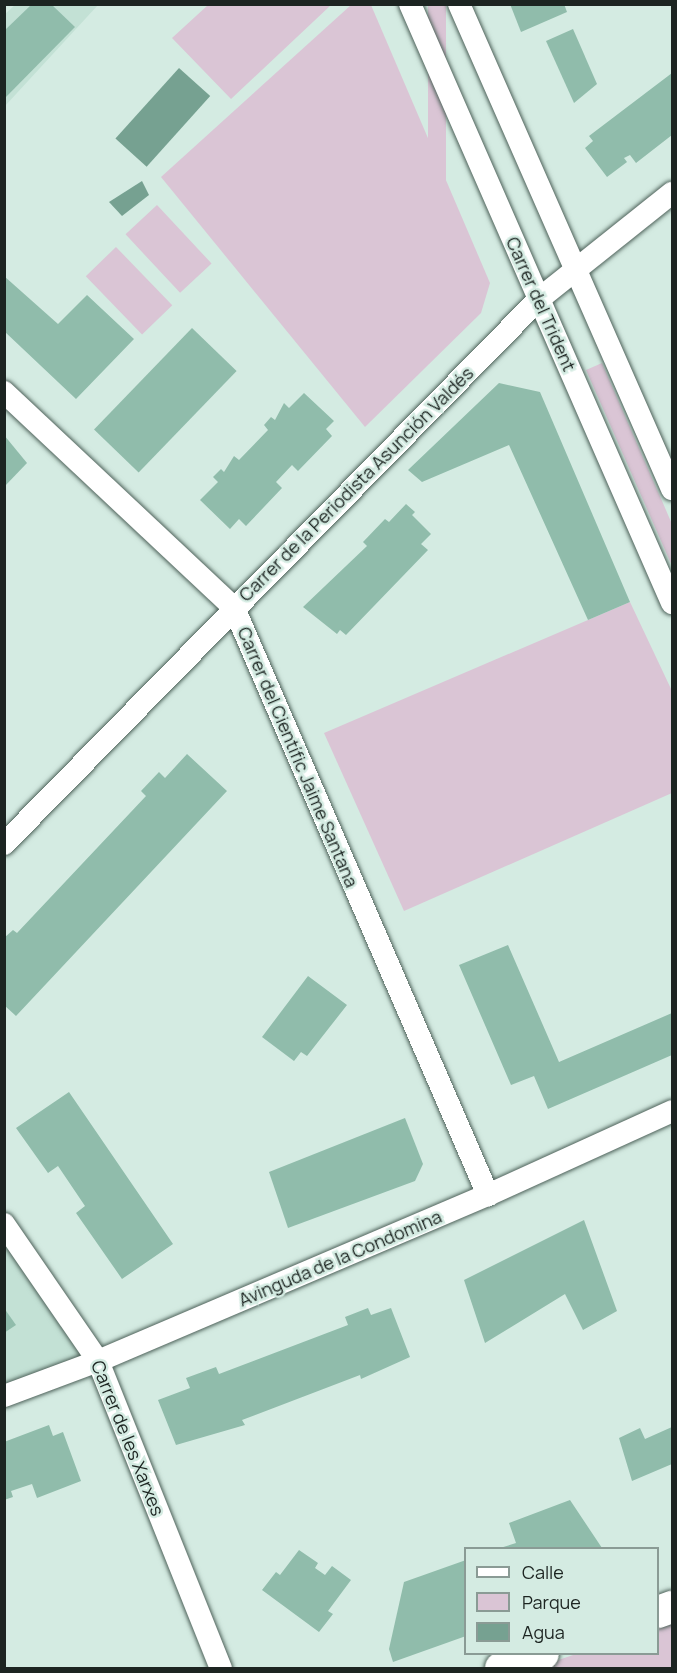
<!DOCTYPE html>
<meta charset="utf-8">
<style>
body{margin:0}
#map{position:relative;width:677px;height:1673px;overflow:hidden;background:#d4ebe2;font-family:Manrope,sans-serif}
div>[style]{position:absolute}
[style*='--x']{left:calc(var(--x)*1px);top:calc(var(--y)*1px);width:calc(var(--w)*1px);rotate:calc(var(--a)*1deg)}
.built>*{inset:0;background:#c3e1d5}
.green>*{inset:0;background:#dac5d5;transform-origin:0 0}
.water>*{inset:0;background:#76a191;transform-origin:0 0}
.building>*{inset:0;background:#90bcab;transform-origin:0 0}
.roads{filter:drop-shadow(0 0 2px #4e625a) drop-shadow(0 0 2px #4e625a)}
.minor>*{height:22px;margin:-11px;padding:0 11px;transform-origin:11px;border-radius:11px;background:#fff}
.secondary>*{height:32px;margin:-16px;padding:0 16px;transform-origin:16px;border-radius:16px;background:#fff}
span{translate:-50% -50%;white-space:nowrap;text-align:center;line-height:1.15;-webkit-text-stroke:5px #d4ebe2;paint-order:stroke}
.street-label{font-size:18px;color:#1c2421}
.frame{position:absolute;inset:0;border:6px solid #1c2421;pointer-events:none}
.legend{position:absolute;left:464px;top:1547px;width:195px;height:108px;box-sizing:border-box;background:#d4ebe2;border:2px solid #8a9b95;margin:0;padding:8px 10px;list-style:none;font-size:18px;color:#1c2421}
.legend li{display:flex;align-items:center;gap:12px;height:30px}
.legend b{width:30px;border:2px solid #8a9b95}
</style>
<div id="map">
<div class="built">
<div style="clip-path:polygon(15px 5px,98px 5px,5px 106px,4px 15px)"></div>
<div style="clip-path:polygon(4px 1224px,98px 1361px,4px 1396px)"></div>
</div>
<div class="green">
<div style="clip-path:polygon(208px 5px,208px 4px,331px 5px,231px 99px,172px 38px)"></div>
<div style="clip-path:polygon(351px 5px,371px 5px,490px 283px,481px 313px,365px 427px,161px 177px)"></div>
<div style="left:428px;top:5px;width:18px;height:229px"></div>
<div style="left:157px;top:205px;width:80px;height:43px;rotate:47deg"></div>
<div style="left:116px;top:247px;width:81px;height:42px;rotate:46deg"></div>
<div style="clip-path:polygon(602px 363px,672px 524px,672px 566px,586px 370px)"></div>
<div style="clip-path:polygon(630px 602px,672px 691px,672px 793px,404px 911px,324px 733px)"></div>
<div style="clip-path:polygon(672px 1618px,672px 1668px,535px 1668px,576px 1654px,658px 1654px,658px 1624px)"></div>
</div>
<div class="water">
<div style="left:179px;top:68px;width:42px;height:95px;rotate:42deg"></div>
<div style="clip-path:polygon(142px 181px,149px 195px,122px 216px,109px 202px)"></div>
</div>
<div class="building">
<div style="clip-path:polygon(510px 4px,564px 4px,567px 12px,521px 32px)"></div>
<div style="clip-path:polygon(31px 5px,52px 5px,75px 27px,4px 99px,4px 31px)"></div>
<div style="clip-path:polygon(573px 29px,597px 84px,574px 103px,546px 41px)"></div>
<div style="clip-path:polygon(672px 73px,672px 135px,636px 163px,630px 155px,624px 158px,627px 162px,607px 177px,585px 148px,593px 141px,589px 136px)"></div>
<div style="clip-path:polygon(4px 276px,58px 324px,87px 295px,134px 339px,76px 399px,4px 331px)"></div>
<div style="left:192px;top:328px;width:62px;height:141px;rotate:44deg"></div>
<div style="clip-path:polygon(499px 383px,540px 392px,630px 602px,588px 620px,509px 445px,422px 482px,408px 470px)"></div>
<div style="clip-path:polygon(304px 393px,334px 421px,326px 429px,332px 436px,298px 471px,292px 465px,276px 482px,282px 488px,246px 526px,239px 519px,230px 529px,200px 500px,218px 482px,213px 477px,221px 469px,224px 472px,234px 456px,239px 460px,268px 430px,264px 425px,271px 417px,275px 420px,284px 403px,289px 408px)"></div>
<div style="clip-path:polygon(4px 435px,27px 463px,4px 487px)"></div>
<div style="clip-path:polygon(406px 504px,415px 512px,412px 515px,431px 534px,421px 544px,428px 550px,346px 635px,340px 630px,337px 634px,303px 607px,367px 546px,363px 542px,385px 519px,389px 522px)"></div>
<div style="clip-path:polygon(187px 754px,227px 791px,16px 1016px,4px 1005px,4px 938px,13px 930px,17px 933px,146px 796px,141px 791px,159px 772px,165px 778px)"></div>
<div style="clip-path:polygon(508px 945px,559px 1062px,672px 1013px,672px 1055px,548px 1109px,534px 1076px,511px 1085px,459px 965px)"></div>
<div style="clip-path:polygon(308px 976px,347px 1005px,307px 1056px,301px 1052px,294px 1061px,262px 1037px)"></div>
<div style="clip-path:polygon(69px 1092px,173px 1244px,122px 1279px,76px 1213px,85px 1206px,58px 1166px,48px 1173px,16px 1128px)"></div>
<div style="clip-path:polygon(405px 1118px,423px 1164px,415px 1181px,288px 1228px,269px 1172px)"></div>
<div style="clip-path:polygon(584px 1220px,617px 1311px,583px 1330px,565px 1294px,485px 1343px,464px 1280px)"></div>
<div style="clip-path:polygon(4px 1308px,16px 1325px,4px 1333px)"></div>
<div style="clip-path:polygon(368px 1308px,371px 1315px,391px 1308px,410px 1357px,361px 1379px,360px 1375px,242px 1420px,245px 1425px,176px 1445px,158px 1400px,190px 1388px,186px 1378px,216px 1367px,219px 1374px,348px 1325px,345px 1317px)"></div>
<div style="clip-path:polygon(49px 1425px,53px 1436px,63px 1432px,81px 1481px,37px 1498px,32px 1484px,11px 1491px,13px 1497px,4px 1500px,4px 1442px)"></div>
<div style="clip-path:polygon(672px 1427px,672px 1464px,632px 1481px,619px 1438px,640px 1428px,645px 1439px)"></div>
<div style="clip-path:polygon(570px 1500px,602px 1548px,500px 1548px,516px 1543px,509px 1523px)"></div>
<div style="clip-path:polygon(299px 1550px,318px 1563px,315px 1568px,325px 1575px,332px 1566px,351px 1580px,328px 1611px,333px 1614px,319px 1632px,262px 1590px,276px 1572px,280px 1575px)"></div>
<div style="clip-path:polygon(466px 1560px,466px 1636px,393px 1662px,389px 1649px,404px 1582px)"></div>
</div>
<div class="roads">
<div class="minor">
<div style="--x:410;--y:4;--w:654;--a:66.38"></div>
<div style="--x:459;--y:4;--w:530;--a:66.29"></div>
<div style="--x:4;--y:392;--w:316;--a:43.2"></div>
<div style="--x:234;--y:608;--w:640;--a:66.6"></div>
<div style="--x:4;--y:844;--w:764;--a:-45.53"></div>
<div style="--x:539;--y:299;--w:170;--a:-38.6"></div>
<div style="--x:4;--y:1224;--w:166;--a:55.5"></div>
<div style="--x:98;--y:1361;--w:331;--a:68.2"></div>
<div style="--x:4;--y:1396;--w:100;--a:-20.4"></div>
<div style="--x:98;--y:1361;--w:424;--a:-23.1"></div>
<div style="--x:488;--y:1195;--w:202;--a:-24.5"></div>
</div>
<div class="secondary">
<div style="--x:658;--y:1612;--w:15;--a:-20"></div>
<div style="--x:501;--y:1668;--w:44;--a:-18.4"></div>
</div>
</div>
<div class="street-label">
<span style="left:541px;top:304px;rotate:66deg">Carrer del Trident</span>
<span style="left:356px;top:484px;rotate:-45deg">Carrer de la Periodista Asunción Valdés</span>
<span style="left:298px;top:757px;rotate:67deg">Carrer del Científic Jaime Santana</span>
<span style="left:340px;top:1258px;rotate:-23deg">Avinguda de la Condomina</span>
<span style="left:128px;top:1438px;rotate:68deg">Carrer de les Xarxes</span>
</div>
<div class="frame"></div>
<ul class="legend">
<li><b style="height:8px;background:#fff"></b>Calle</li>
<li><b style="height:16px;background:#dac5d5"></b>Parque</li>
<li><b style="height:16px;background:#76a191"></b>Agua</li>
</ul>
</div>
